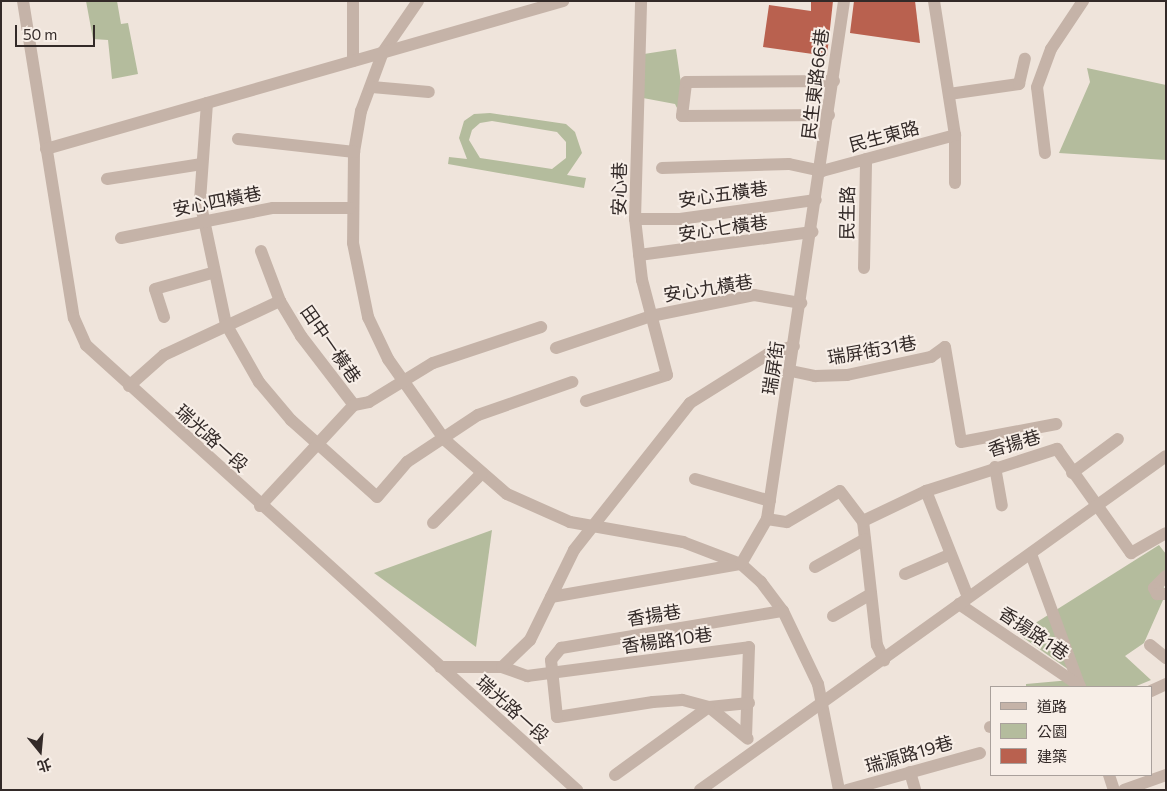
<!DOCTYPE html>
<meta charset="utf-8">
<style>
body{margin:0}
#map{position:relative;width:1167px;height:791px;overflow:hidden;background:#efe4db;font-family:Commissioner,"Noto Sans TC",sans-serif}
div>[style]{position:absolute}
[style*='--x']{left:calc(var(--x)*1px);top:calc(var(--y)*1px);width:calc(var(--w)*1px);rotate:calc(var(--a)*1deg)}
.green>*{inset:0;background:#b4bc9d}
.building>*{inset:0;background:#b9614f}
.minor>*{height:12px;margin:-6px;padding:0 6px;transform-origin:6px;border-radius:6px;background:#c5b3a8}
span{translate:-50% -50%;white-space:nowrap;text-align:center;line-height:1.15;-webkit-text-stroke:4px #f7eee7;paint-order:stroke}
.street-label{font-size:18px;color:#332a28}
.frame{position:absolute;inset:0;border:2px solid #332a28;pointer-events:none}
.legend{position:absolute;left:990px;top:686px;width:162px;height:90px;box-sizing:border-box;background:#f7eee7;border:1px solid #a9a09b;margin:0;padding:6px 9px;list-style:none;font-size:15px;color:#332a28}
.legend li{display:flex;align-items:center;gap:10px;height:25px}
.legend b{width:25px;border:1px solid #a9a09b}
.north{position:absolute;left:15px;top:726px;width:50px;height:50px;-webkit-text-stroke:4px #f7eee7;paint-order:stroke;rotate:163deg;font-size:14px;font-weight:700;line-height:20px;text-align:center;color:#332a28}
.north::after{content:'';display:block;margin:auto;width:18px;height:22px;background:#332a28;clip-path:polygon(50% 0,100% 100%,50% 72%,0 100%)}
.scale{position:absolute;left:15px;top:25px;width:80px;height:22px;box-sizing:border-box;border:2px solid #332a28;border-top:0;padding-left:6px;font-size:15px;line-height:18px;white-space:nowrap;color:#332a28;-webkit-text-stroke:4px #f7eee7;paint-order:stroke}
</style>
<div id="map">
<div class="green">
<div style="clip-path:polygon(86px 1px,117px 1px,121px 24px,128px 23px,138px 74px,112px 79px,108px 40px,93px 39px)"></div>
<div style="clip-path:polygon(676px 49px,681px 83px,678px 110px,675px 104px,643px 98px,644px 54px)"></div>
<div style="clip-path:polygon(1087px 68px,1166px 85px,1166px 160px,1059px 153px,1090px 82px)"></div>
<div style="clip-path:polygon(evenodd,490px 113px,566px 124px,575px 132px,582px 153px,567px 175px,586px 178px,584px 188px,448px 164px,449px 157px,467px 159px,459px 138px,464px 121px,474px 114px,490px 113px,492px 121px,557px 132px,566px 142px,566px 158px,552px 169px,480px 158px,469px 140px,472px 130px,480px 123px,492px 121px)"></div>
<div style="clip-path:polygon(492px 530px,476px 647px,374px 573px)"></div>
<div style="clip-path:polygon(1159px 545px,1166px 554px,1163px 600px,1144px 643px,1125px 656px,1151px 680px,1134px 687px,1026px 687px,1026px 684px,1082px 679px,1018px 634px)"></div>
</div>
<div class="building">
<div style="clip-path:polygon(811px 1px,833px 1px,827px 56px,763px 47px,769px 5px,811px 11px)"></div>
<div style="clip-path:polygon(854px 1px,915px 1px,920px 43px,850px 33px)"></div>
</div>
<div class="minor">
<div style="--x:23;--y:1;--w:321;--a:80.9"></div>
<div style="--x:74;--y:318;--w:30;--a:66"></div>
<div style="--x:86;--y:345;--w:663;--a:42.19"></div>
<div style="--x:353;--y:1;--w:60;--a:90"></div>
<div style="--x:418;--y:1;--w:62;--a:124.5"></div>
<div style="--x:383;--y:52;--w:63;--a:110.4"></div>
<div style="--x:361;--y:111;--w:42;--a:99.7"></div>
<div style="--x:354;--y:152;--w:91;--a:90.6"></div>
<div style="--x:353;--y:243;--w:76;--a:78.5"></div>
<div style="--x:368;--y:317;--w:47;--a:64.5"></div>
<div style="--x:388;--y:359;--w:99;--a:54.9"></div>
<div style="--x:445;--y:440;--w:82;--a:41.1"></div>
<div style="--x:507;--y:494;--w:69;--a:24"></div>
<div style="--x:570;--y:522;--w:115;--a:10"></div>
<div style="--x:683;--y:542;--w:62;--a:20.8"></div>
<div style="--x:741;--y:564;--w:27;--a:42"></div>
<div style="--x:761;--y:582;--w:36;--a:53"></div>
<div style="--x:783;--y:611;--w:81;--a:64.4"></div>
<div style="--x:818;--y:684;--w:108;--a:78.8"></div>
<div style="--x:934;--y:1;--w:136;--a:81.1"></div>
<div style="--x:955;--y:135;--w:48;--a:90"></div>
<div style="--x:372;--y:87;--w:57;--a:5"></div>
<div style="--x:949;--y:94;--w:71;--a:-8.1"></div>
<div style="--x:1019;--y:84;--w:26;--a:-77"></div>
<div style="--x:207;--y:103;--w:98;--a:94.1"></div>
<div style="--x:200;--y:201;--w:126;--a:78.1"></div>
<div style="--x:226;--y:324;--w:67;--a:60.4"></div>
<div style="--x:259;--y:382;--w:50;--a:49.9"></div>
<div style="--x:291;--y:420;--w:115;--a:41.8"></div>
<div style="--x:377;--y:497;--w:46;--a:-49.4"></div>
<div style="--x:407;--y:462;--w:85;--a:-33.5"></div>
<div style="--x:478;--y:415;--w:100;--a:-19.3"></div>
<div style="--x:829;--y:115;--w:147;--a:179.6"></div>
<div style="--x:682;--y:116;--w:34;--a:-83"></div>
<div style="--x:686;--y:82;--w:148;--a:-0.4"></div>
<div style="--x:238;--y:139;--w:117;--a:6.4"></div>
<div style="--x:46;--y:149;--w:538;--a:-15.97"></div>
<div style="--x:1045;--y:153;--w:66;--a:-96.9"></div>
<div style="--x:1037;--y:87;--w:40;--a:-69.8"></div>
<div style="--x:1051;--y:49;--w:58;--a:-56.3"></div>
<div style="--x:662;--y:168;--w:127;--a:-1.8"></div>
<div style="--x:789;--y:164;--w:34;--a:12"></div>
<div style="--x:822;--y:171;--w:138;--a:-15.1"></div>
<div style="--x:107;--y:179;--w:96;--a:-9"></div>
<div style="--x:635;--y:219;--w:45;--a:0"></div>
<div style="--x:680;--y:219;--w:137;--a:-8"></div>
<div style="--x:121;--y:238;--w:155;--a:-11.2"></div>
<div style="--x:273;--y:208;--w:77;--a:0"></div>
<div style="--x:261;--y:251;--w:53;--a:69.2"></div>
<div style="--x:280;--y:301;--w:41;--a:59"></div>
<div style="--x:301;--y:336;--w:87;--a:52.5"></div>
<div style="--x:639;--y:255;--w:175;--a:-7.6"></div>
<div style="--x:864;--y:268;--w:109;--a:-88.9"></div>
<div style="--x:164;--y:317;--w:29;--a:-108"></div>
<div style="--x:155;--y:289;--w:59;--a:-15.7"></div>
<div style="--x:556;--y:348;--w:100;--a:-18.6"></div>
<div style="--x:651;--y:316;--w:105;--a:-11.5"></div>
<div style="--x:754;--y:295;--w:48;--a:9.7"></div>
<div style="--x:791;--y:371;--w:25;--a:12"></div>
<div style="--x:815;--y:376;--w:32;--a:-2"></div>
<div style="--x:847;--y:375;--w:86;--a:-12.1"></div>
<div style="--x:931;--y:357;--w:17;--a:-36"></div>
<div style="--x:945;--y:347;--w:96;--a:80.4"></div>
<div style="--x:961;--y:442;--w:97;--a:-10.7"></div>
<div style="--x:129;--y:386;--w:47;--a:-41.5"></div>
<div style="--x:164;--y:355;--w:128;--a:-25"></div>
<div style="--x:586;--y:401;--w:85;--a:-17.8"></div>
<div style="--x:667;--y:375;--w:98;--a:-104.7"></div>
<div style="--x:642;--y:280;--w:61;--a:-96.5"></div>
<div style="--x:635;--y:219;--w:218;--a:-88.4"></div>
<div style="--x:995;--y:467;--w:39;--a:80"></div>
<div style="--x:1072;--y:473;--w:57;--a:-36.5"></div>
<div style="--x:695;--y:479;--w:78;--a:16.3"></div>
<div style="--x:926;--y:491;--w:114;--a:68.4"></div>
<div style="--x:260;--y:506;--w:138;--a:-47.1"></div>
<div style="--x:354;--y:405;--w:15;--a:-11"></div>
<div style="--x:369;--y:402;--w:75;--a:-31.4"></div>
<div style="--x:433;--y:363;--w:114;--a:-18.4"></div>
<div style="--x:767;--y:519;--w:20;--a:9"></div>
<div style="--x:787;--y:522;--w:61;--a:-30.3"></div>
<div style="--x:840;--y:491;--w:38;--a:53"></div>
<div style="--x:863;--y:521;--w:125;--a:83.6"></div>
<div style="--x:877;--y:645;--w:17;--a:65"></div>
<div style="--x:863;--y:521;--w:70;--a:-25.5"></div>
<div style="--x:926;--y:491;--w:138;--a:-17.8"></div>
<div style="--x:1057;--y:449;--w:128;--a:54.6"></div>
<div style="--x:1131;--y:553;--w:40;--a:-29.7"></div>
<div style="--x:433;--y:523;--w:70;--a:-45.6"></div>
<div style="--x:1031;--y:554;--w:142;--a:69.8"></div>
<div style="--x:815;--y:567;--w:57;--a:-29.2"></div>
<div style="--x:905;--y:574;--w:48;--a:-23.4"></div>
<div style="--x:1166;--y:576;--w:17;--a:135"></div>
<div style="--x:1154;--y:588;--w:7;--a:63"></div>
<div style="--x:1157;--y:594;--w:9;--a:0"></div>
<div style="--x:551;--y:597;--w:193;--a:-9.9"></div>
<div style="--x:741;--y:564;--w:52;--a:-60"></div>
<div style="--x:767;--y:519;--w:524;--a:-81.54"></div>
<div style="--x:959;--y:604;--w:146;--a:34.1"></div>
<div style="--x:833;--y:616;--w:44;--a:-30.1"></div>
<div style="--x:1150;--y:645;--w:21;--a:39"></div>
<div style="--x:440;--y:667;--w:62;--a:0"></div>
<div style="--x:502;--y:667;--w:27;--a:20"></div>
<div style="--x:527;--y:676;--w:224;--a:-7.4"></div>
<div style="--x:749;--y:647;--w:89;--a:91.9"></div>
<div style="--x:502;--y:667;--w:39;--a:-44"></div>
<div style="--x:530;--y:640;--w:100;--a:-63.9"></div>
<div style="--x:574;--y:550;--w:187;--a:-51.7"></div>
<div style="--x:690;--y:403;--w:92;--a:-32.1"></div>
<div style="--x:768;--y:354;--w:27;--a:-17"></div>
<div style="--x:1151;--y:691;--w:17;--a:-25"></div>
<div style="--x:749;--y:703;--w:40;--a:174.3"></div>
<div style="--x:709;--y:707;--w:28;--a:-165"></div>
<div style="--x:682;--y:700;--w:29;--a:176"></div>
<div style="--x:653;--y:702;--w:97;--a:171.1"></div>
<div style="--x:557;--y:717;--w:57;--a:-96"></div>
<div style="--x:551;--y:660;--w:16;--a:-50"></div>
<div style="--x:561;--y:648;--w:225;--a:-9.5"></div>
<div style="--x:709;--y:707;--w:50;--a:39.4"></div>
<div style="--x:990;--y:727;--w:1;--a:0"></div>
<div style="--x:910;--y:772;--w:19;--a:74"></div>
<div style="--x:615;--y:775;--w:116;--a:-35.9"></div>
<div style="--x:1109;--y:775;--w:16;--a:72"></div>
<div style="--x:700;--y:790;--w:573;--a:-35.63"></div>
<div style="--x:847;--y:790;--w:138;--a:-15.5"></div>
<div style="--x:1124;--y:790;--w:45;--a:-19.7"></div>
</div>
<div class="street-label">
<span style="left:815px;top:84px;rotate:-83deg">民生東路66巷</span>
<span style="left:884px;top:136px;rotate:-15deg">民生東路</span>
<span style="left:619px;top:189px;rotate:-89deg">安心巷</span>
<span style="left:723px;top:194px;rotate:-8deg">安心五橫巷</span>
<span style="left:217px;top:201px;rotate:-11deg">安心四橫巷</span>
<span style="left:847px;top:213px;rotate:-89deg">民生路</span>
<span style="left:723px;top:228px;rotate:-8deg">安心七橫巷</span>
<span style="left:708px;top:288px;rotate:-9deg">安心九橫巷</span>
<span style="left:331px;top:344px;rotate:55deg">田中一橫巷</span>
<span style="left:872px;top:350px;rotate:-10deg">瑞屏街31巷</span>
<span style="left:773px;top:368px;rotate:-81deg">瑞屏街</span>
<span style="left:212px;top:438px;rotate:42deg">瑞光路一段</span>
<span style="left:1014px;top:443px;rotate:-16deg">香揚巷</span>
<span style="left:654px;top:615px;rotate:-9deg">香揚巷</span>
<span style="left:1034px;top:633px;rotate:34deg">香揚路1巷</span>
<span style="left:667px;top:640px;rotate:-8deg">香楊路10巷</span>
<span style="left:513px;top:709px;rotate:42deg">瑞光路一段</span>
<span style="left:909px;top:754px;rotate:-16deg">瑞源路19巷</span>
</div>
<div class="frame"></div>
<ul class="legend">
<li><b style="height:6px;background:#c5b3a8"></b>道路</li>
<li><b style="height:14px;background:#b4bc9d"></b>公園</li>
<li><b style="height:14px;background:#b9614f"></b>建築</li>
</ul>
<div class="north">北</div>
<div class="scale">50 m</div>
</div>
